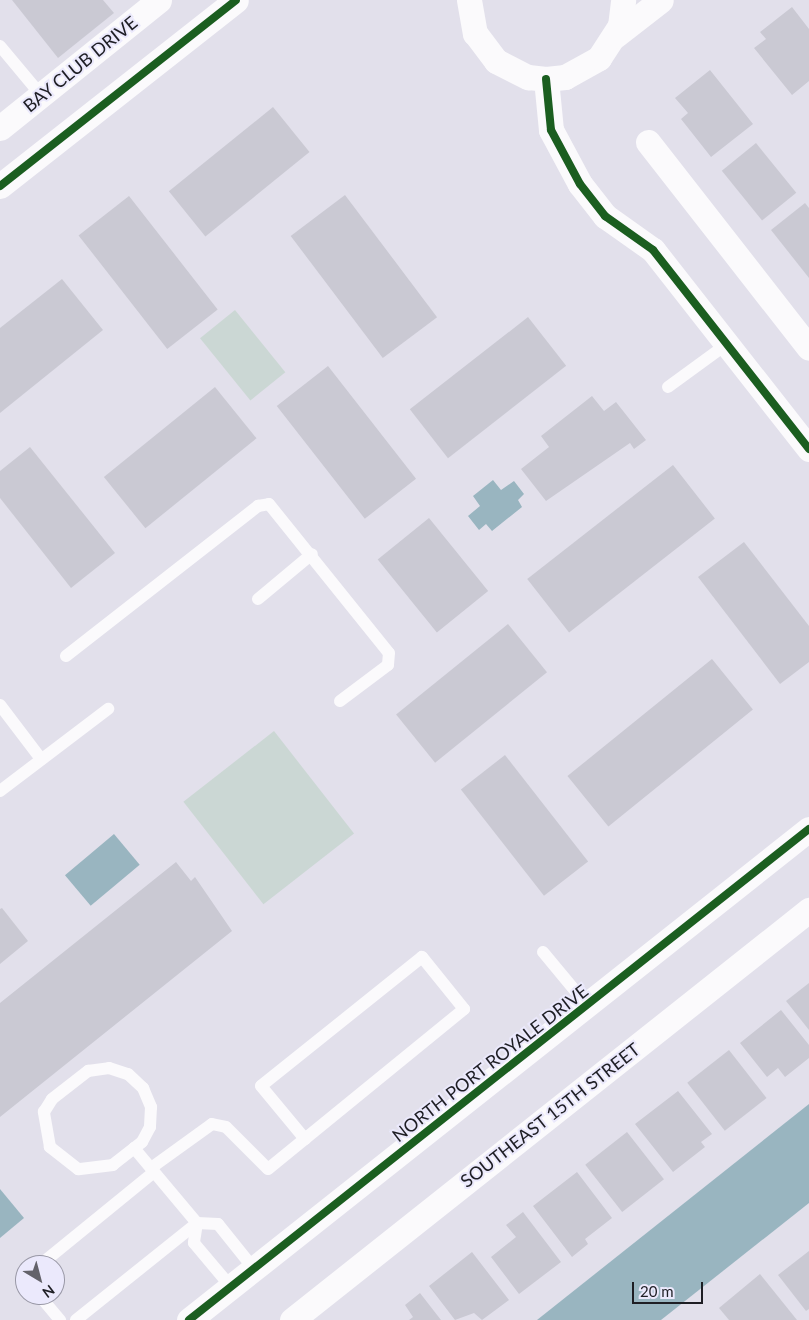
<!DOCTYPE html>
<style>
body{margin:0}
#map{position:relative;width:809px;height:1320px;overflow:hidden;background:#e2e0eb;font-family:Lato,sans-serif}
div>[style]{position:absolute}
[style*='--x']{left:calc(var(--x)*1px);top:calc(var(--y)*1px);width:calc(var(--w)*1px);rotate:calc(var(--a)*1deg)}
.green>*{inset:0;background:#cbd7d4;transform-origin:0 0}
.water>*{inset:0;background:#99b5c0;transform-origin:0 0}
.building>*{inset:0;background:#cac9d3;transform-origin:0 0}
.lane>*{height:12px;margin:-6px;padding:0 6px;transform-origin:6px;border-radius:6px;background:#fbfafc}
.street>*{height:25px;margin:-12.5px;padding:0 12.5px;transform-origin:12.5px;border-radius:12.5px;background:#fbfafc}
.cycleway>*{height:8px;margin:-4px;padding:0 4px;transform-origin:4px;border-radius:4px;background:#1b5e20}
span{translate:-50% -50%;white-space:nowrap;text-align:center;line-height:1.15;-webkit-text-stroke:4px #ebe9fc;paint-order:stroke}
.street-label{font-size:18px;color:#1e1e24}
.north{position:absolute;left:15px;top:1255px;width:50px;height:50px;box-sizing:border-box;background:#ebe9fc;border:1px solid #9998a6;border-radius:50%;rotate:143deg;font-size:14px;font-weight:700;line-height:20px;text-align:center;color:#1e1e24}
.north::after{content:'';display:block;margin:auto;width:18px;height:22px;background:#63626a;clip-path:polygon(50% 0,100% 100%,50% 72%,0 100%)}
.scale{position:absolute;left:632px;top:1282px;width:71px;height:22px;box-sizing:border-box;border:2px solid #1e1e24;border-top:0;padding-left:6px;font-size:15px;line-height:18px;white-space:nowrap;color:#1e1e24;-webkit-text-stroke:4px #ebe9fc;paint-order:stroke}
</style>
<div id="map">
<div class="green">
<div style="left:235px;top:310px;width:80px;height:45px;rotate:51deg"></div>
<div style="left:274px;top:731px;width:130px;height:115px;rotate:52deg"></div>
</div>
<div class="water">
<div style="clip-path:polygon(493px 480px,501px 490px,514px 481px,524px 494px,518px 500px,522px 507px,492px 531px,486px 524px,479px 530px,468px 516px,480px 506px,473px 496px)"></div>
<div style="left:114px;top:834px;width:40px;height:64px;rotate:50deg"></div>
<div style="clip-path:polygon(809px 1104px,809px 1203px,661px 1320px,537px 1320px)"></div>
<div style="clip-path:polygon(0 1189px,24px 1218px,0 1238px)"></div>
</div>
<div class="building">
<div style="clip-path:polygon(12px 0,103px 0,114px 13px,58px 58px)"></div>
<div style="clip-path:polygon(792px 7px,809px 29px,809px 81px,792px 95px,754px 48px,766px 39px,760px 32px)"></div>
<div style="clip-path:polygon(710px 70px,753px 124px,711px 157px,681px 119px,688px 113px,675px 98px)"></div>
<div style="left:273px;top:107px;width:58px;height:134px;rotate:51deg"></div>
<div style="left:756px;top:143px;width:64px;height:44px;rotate:51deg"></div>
<div style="left:345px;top:195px;width:153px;height:68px;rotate:53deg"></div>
<div style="left:129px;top:196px;width:144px;height:64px;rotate:52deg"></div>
<div style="clip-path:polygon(805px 203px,809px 208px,809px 278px,771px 230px)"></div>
<div style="clip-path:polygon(62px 279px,103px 330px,0 413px,0 328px)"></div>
<div style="left:528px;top:317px;width:62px;height:150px;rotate:52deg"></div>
<div style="left:328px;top:366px;width:143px;height:65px;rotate:52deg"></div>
<div style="left:215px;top:387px;width:66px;height:143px;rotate:51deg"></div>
<div style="clip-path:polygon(592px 396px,604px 411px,616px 402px,646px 440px,634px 449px,630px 443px,546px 501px,521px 469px,549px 447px,541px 436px)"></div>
<div style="clip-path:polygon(30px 447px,115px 553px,71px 588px,0 498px,0 471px)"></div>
<div style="left:673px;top:465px;width:68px;height:185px;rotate:52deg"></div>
<div style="left:429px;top:518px;width:94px;height:66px;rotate:51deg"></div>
<div style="clip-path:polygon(744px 542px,809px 626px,809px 662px,780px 684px,698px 577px)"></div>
<div style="left:508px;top:624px;width:62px;height:144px;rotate:51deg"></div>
<div style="left:712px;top:659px;width:65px;height:186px;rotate:51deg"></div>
<div style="left:505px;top:755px;width:135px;height:56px;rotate:52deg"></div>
<div style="clip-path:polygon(176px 862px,191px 881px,195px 877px,232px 931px,0 1117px,0 1003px)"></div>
<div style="clip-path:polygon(2px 908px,28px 941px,0 964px,0 909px)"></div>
<div style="clip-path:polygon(809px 983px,809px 1030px,786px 1001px)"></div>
<div style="clip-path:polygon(781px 1010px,809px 1045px,809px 1058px,785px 1077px,778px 1068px,767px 1077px,740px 1043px)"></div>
<div style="left:729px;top:1050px;width:61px;height:53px;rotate:52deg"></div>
<div style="clip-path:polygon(678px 1091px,712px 1134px,701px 1142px,705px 1147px,673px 1172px,635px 1124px)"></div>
<div style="left:627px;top:1132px;width:60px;height:53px;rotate:52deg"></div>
<div style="clip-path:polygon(577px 1172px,612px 1218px,585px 1239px,588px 1244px,572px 1257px,533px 1206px)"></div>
<div style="clip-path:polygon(523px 1212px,561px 1262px,519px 1294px,491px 1257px,516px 1237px,506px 1225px)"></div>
<div style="clip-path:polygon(809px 1251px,809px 1309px,806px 1311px,778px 1275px)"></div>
<div style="clip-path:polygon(472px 1252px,509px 1300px,482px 1320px,474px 1313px,455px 1320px,429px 1286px)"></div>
<div style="clip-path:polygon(760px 1274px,797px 1320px,729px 1320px,719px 1308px)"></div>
<div style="clip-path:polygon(420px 1293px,441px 1320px,409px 1320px,413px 1317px,405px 1305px)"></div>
</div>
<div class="lane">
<div style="--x:0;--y:46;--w:64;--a:50.1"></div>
<div style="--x:668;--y:387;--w:73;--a:-36.1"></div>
<div style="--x:258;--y:599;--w:70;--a:-39.8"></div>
<div style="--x:66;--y:656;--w:244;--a:-38"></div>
<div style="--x:258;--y:506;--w:11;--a:-10"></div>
<div style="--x:269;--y:504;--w:191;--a:51.2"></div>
<div style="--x:389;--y:653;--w:12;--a:95"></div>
<div style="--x:388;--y:665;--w:60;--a:143.1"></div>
<div style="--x:0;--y:705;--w:68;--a:52.8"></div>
<div style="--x:0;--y:791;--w:136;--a:-37.2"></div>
<div style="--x:543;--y:952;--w:69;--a:50.3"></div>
<div style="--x:109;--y:1068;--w:20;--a:18"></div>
<div style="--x:128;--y:1074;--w:21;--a:43"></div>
<div style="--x:143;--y:1088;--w:21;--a:67"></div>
<div style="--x:151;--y:1107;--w:20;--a:93"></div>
<div style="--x:150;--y:1127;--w:17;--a:118"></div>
<div style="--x:142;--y:1142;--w:37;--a:142"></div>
<div style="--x:113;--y:1165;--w:35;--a:173"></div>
<div style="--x:78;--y:1169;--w:36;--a:-142"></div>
<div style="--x:50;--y:1147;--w:36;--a:-100"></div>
<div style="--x:44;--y:1112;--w:15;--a:-58"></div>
<div style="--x:52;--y:1099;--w:46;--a:-37.9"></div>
<div style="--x:88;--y:1071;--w:21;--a:-8"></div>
<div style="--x:134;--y:1148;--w:98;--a:50"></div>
<div style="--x:197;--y:1223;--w:20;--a:99"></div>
<div style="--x:194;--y:1243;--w:57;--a:49.9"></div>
<div style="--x:151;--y:1168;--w:75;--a:-35.8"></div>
<div style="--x:212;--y:1124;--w:14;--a:12"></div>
<div style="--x:226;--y:1127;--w:59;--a:45"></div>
<div style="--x:268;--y:1169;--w:253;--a:-39.2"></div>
<div style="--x:464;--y:1009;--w:67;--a:-128.9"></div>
<div style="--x:422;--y:957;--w:206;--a:141.3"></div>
<div style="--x:261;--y:1086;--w:69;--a:50.3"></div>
<div style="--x:40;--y:1265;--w:147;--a:-39.2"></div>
<div style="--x:25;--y:1277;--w:1;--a:90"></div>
<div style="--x:39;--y:1295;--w:33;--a:50"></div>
<div style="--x:76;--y:1320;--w:155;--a:-38.7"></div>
<div style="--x:197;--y:1223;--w:21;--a:3"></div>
<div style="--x:218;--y:1224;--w:58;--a:51.3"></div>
</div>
<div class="street">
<div style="--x:469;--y:0;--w:34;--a:80"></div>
<div style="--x:475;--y:33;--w:35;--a:53"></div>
<div style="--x:496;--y:61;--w:36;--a:27"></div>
<div style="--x:528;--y:77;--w:18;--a:6"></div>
<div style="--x:546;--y:79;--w:19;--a:-6"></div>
<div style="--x:565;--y:77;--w:39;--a:-29"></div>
<div style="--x:599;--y:58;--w:38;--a:-57"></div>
<div style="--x:620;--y:26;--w:26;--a:-83"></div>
<div style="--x:615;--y:36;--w:58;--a:-38"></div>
<div style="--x:546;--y:79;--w:51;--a:84.4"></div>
<div style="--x:551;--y:130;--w:61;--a:61.8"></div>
<div style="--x:580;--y:184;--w:41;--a:52"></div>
<div style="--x:605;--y:216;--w:59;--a:35.3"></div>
<div style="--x:653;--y:250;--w:253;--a:51.9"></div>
<div style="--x:0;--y:128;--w:204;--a:-38.8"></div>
<div style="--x:648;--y:142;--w:261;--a:52"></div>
<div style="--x:0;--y:186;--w:300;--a:-38.2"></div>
<div style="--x:189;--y:1320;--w:791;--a:-38.38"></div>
<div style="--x:292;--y:1320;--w:660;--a:-38.42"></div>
</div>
<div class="cycleway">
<div style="--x:546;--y:79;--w:51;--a:84.4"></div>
<div style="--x:551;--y:130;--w:61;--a:61.8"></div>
<div style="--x:580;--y:184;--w:41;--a:52"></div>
<div style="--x:605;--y:216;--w:59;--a:35.3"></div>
<div style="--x:653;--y:250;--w:253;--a:51.9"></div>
<div style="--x:0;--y:186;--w:300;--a:-38.2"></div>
<div style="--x:189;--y:1320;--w:791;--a:-38.38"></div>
</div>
<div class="street-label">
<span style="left:80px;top:64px;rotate:-39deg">BAY CLUB DRIVE</span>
<span style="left:490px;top:1063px;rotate:-38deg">NORTH PORT ROYALE DRIVE</span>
<span style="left:550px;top:1115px;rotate:-38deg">SOUTHEAST 15TH STREET</span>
</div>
<div class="north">N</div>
<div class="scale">20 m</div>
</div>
